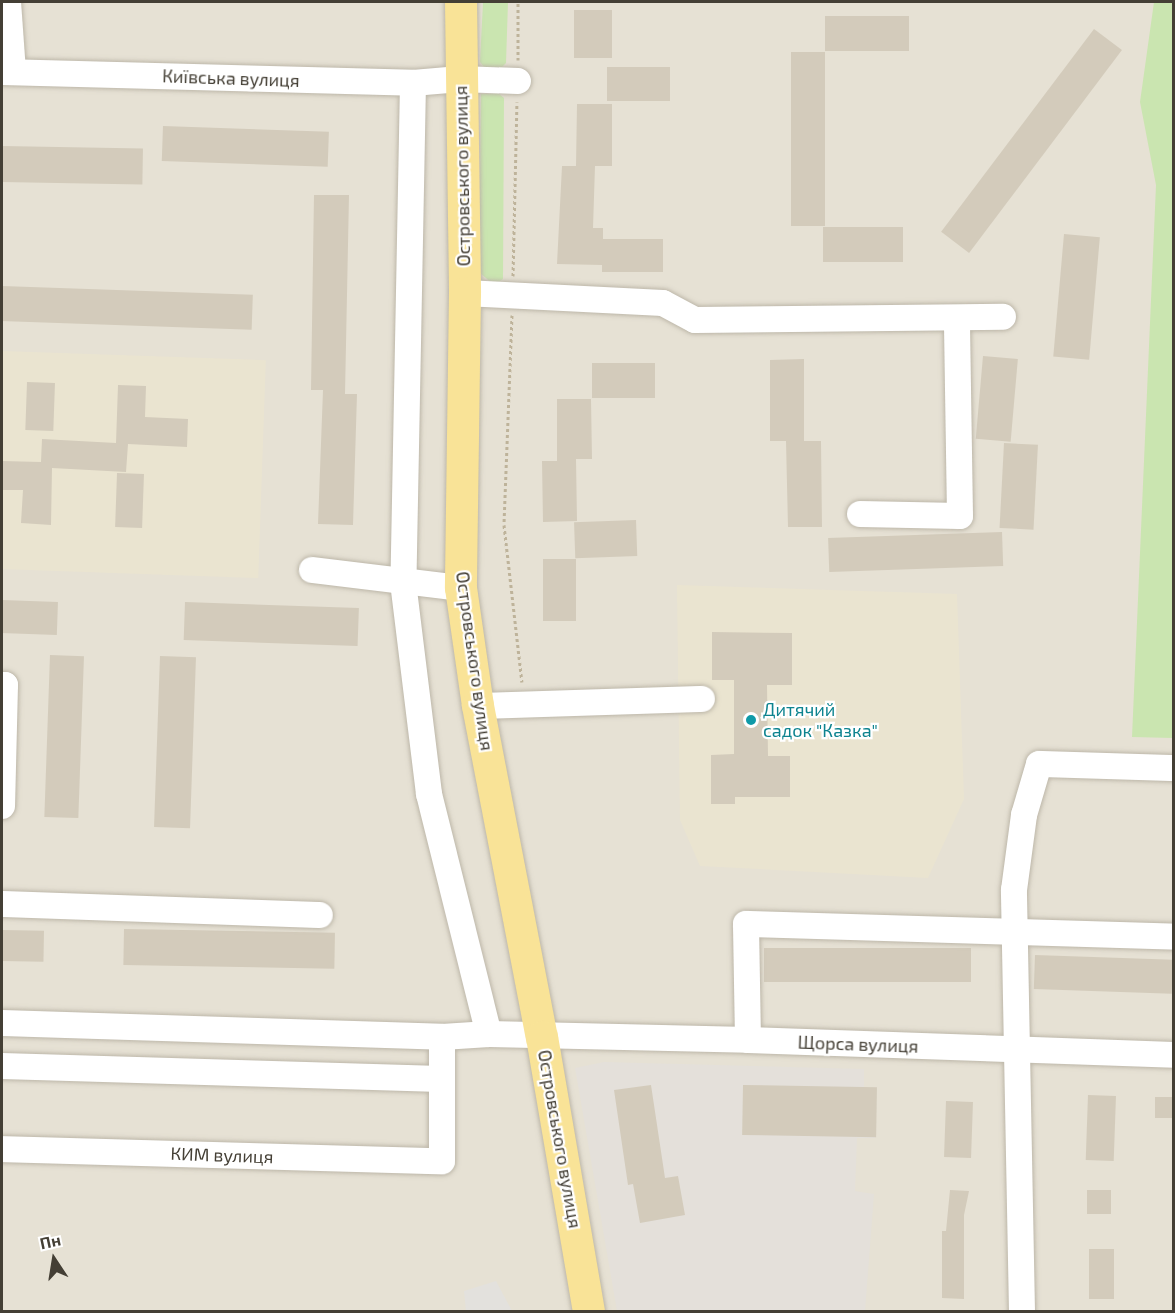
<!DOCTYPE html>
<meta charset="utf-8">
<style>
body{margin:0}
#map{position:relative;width:1175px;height:1313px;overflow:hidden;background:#f2efe6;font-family:"Exo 2",sans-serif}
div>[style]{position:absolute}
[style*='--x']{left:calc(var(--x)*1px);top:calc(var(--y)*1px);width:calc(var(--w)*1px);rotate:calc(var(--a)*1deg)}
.residential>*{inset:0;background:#e6e1d4;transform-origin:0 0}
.industrial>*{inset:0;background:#e4e0da}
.education>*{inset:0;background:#eae4d0;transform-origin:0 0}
.green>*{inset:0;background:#cae5b0}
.parking>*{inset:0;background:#e3e1dd}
.building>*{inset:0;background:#d3cbbb;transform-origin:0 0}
.path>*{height:3px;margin-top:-1.5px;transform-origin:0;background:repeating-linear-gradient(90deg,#beb39a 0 3px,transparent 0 6px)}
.roads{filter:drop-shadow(0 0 2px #bdb7a9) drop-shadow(0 0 2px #bdb7a9)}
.minor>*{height:26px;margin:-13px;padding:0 13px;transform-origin:13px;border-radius:13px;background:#fff}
.major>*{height:32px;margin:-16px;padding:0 16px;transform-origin:16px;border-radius:16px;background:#f9e397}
.dots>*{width:16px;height:16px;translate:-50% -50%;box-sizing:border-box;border:3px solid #fff;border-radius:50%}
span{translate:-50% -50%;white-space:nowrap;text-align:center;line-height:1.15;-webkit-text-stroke:4.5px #fff;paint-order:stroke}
.street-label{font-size:18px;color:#443f35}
.culture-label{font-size:18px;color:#0d838f}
.left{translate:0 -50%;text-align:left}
.frame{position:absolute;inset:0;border:3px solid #443f35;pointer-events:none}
.north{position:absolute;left:24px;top:1229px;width:60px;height:60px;-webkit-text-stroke:4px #fff;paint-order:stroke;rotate:348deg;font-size:16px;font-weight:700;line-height:24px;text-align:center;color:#443f35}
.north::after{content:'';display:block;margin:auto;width:21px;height:27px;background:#443f35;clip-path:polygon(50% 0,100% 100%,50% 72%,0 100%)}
</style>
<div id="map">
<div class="residential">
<div style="left:2px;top:2px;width:1171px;height:1309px"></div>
</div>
<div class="industrial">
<div style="clip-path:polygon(604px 1062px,864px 1069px,864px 1088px,877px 1088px,875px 1138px,857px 1138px,855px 1191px,874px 1194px,865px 1311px,617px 1311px,575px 1068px)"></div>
</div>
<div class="education">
<div style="left:2px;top:351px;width:264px;height:218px;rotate:2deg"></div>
<div style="clip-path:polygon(677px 585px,957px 594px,964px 799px,928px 878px,700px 866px,680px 820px)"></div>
</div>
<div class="green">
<div style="clip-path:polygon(483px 2px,508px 2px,506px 63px,501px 68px,484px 67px,480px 62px)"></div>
<div style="clip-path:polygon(1154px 2px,1174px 2px,1173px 738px,1132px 737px,1156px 185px,1140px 102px)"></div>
<div style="clip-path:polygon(498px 93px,504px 98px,503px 279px,494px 285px,479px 272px,481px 94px)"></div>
</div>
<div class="parking">
<div style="clip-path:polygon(496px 1281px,512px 1311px,466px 1311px,464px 1291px)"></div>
</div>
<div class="building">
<div style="left:574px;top:10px;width:38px;height:48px"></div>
<div style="left:825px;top:16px;width:84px;height:35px"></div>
<div style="left:1094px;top:29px;width:35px;height:254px;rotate:37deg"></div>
<div style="left:791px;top:52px;width:34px;height:174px"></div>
<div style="left:670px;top:67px;width:34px;height:63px;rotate:90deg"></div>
<div style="clip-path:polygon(577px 104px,612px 104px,612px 166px,595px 166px,593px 228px,603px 228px,603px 239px,663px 239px,663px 272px,602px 272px,602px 265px,557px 264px,562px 166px,576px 166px)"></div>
<div style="left:163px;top:126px;width:166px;height:35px;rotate:2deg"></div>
<div style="left:2px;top:146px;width:141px;height:36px;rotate:1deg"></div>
<div style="clip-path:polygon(314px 195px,349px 195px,345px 394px,357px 394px,353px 525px,318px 524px,323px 390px,311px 390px)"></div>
<div style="left:903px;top:227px;width:35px;height:80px;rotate:90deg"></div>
<div style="left:1064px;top:234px;width:36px;height:123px;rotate:5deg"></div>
<div style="left:2px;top:286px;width:251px;height:35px;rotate:2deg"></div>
<div style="left:983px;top:356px;width:35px;height:83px;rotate:5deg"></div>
<div style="clip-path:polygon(804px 359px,804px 441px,821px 441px,822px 527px,788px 527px,786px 441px,770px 441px,770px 360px)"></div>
<div style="left:592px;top:363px;width:63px;height:35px"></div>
<div style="left:27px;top:382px;width:28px;height:48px;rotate:2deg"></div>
<div style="clip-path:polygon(118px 385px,146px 386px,145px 417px,188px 419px,187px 447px,128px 444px,126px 472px,52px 468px,51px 525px,21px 523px,23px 490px,2px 490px,2px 461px,41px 462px,42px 439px,116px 443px)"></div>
<div style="clip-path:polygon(557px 399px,591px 399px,592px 459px,576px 459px,577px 521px,543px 522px,542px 461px,557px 461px)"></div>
<div style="left:1004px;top:443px;width:34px;height:85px;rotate:3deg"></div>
<div style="left:117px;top:473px;width:27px;height:54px;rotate:2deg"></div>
<div style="left:636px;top:520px;width:36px;height:62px;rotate:88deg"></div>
<div style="left:1002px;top:532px;width:34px;height:174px;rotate:88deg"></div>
<div style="left:543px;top:559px;width:33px;height:62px"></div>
<div style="left:2px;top:600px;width:56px;height:33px;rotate:2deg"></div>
<div style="left:185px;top:602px;width:174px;height:38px;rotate:2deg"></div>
<div style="clip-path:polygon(712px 632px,792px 633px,792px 685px,767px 685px,768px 756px,790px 756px,790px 797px,735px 797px,735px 804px,711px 804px,711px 755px,734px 754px,734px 680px,712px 680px)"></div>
<div style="left:50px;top:655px;width:34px;height:162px;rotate:2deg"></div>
<div style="left:160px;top:656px;width:36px;height:171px;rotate:2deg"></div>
<div style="left:124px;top:929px;width:211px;height:36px;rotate:1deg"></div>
<div style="left:2px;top:930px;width:42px;height:31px;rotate:1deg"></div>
<div style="left:764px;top:948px;width:207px;height:34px"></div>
<div style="left:1035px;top:955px;width:138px;height:34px;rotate:2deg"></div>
<div style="clip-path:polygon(651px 1085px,665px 1178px,678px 1176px,685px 1215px,640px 1223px,633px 1184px,628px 1185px,614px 1090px)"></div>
<div style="left:743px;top:1085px;width:134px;height:50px;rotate:1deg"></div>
<div style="left:1088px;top:1095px;width:28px;height:65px;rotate:2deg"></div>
<div style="left:1155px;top:1097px;width:18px;height:21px"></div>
<div style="left:946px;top:1101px;width:27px;height:56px;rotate:2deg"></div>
<div style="clip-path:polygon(950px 1190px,969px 1191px,964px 1215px,964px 1299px,942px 1298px,942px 1231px,946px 1231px)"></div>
<div style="left:1087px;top:1190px;width:24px;height:24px"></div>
<div style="left:1089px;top:1249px;width:25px;height:50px"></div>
</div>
<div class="path">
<div style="--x:518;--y:60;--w:58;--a:-90"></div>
<div style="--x:513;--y:276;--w:174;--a:-88.7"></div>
<div style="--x:512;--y:315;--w:210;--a:92.2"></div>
<div style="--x:504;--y:525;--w:158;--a:83.5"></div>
</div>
<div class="roads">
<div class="minor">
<div style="--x:8;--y:2;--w:70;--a:85.9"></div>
<div style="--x:2;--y:72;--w:411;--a:1.5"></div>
<div style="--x:413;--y:83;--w:47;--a:-4.9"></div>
<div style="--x:460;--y:79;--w:58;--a:2"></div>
<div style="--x:413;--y:83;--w:499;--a:91.1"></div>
<div style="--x:403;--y:582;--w:214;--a:83"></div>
<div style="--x:429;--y:794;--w:247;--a:76"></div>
<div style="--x:465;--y:293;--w:198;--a:2.9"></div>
<div style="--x:663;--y:303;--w:36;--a:28"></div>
<div style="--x:695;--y:320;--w:308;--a:-0.6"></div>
<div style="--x:860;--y:514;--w:100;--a:1.1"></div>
<div style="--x:960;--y:516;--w:198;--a:-90.9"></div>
<div style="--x:312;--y:570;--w:150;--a:6.9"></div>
<div style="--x:2;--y:685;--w:3;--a:0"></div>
<div style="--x:5;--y:685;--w:121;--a:91.4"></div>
<div style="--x:478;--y:706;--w:224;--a:-1.8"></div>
<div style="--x:2;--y:904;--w:318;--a:2"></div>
<div style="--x:2;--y:1023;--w:440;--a:1.8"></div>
<div style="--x:748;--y:1040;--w:116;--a:-91"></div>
<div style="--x:746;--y:924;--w:428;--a:1.7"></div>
<div style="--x:2;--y:1066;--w:439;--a:1.7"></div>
<div style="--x:2;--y:1149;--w:440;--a:1.6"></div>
<div style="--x:442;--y:1161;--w:124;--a:-90"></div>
<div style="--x:442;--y:1037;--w:47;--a:-3.7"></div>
<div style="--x:489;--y:1034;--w:259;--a:1.3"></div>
<div style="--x:748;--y:1040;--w:426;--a:2"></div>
<div style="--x:1022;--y:1312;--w:422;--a:-91.1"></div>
<div style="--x:1014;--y:890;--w:76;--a:-82.4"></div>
<div style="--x:1024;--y:815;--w:53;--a:-73.6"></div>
<div style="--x:1039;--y:764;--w:135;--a:1.7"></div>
</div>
<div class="major">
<div style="--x:461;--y:2;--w:291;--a:89.2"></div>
<div style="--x:465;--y:293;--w:295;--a:90.8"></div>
<div style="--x:461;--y:588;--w:119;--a:81.8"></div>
<div style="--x:478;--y:706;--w:337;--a:79.1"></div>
<div style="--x:542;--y:1037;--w:279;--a:80.3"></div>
</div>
</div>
<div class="dots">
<div style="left:751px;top:720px;background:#0f9aa8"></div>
</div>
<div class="street-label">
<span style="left:231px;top:78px;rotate:2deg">Київська вулиця</span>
<span style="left:462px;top:176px;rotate:-91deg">Островського вулиця</span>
<span style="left:475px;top:661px;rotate:82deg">Островського вулиця</span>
<span style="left:858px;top:1044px;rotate:2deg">Щорса вулиця</span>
<span style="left:560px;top:1139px;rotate:80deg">Островського вулиця</span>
<span style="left:222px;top:1155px;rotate:2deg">КИМ вулиця</span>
</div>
<div class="culture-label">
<span class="left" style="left:763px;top:720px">Дитячий<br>садок "Казка"</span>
</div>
<div class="frame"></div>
<div class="north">Пн</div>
</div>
